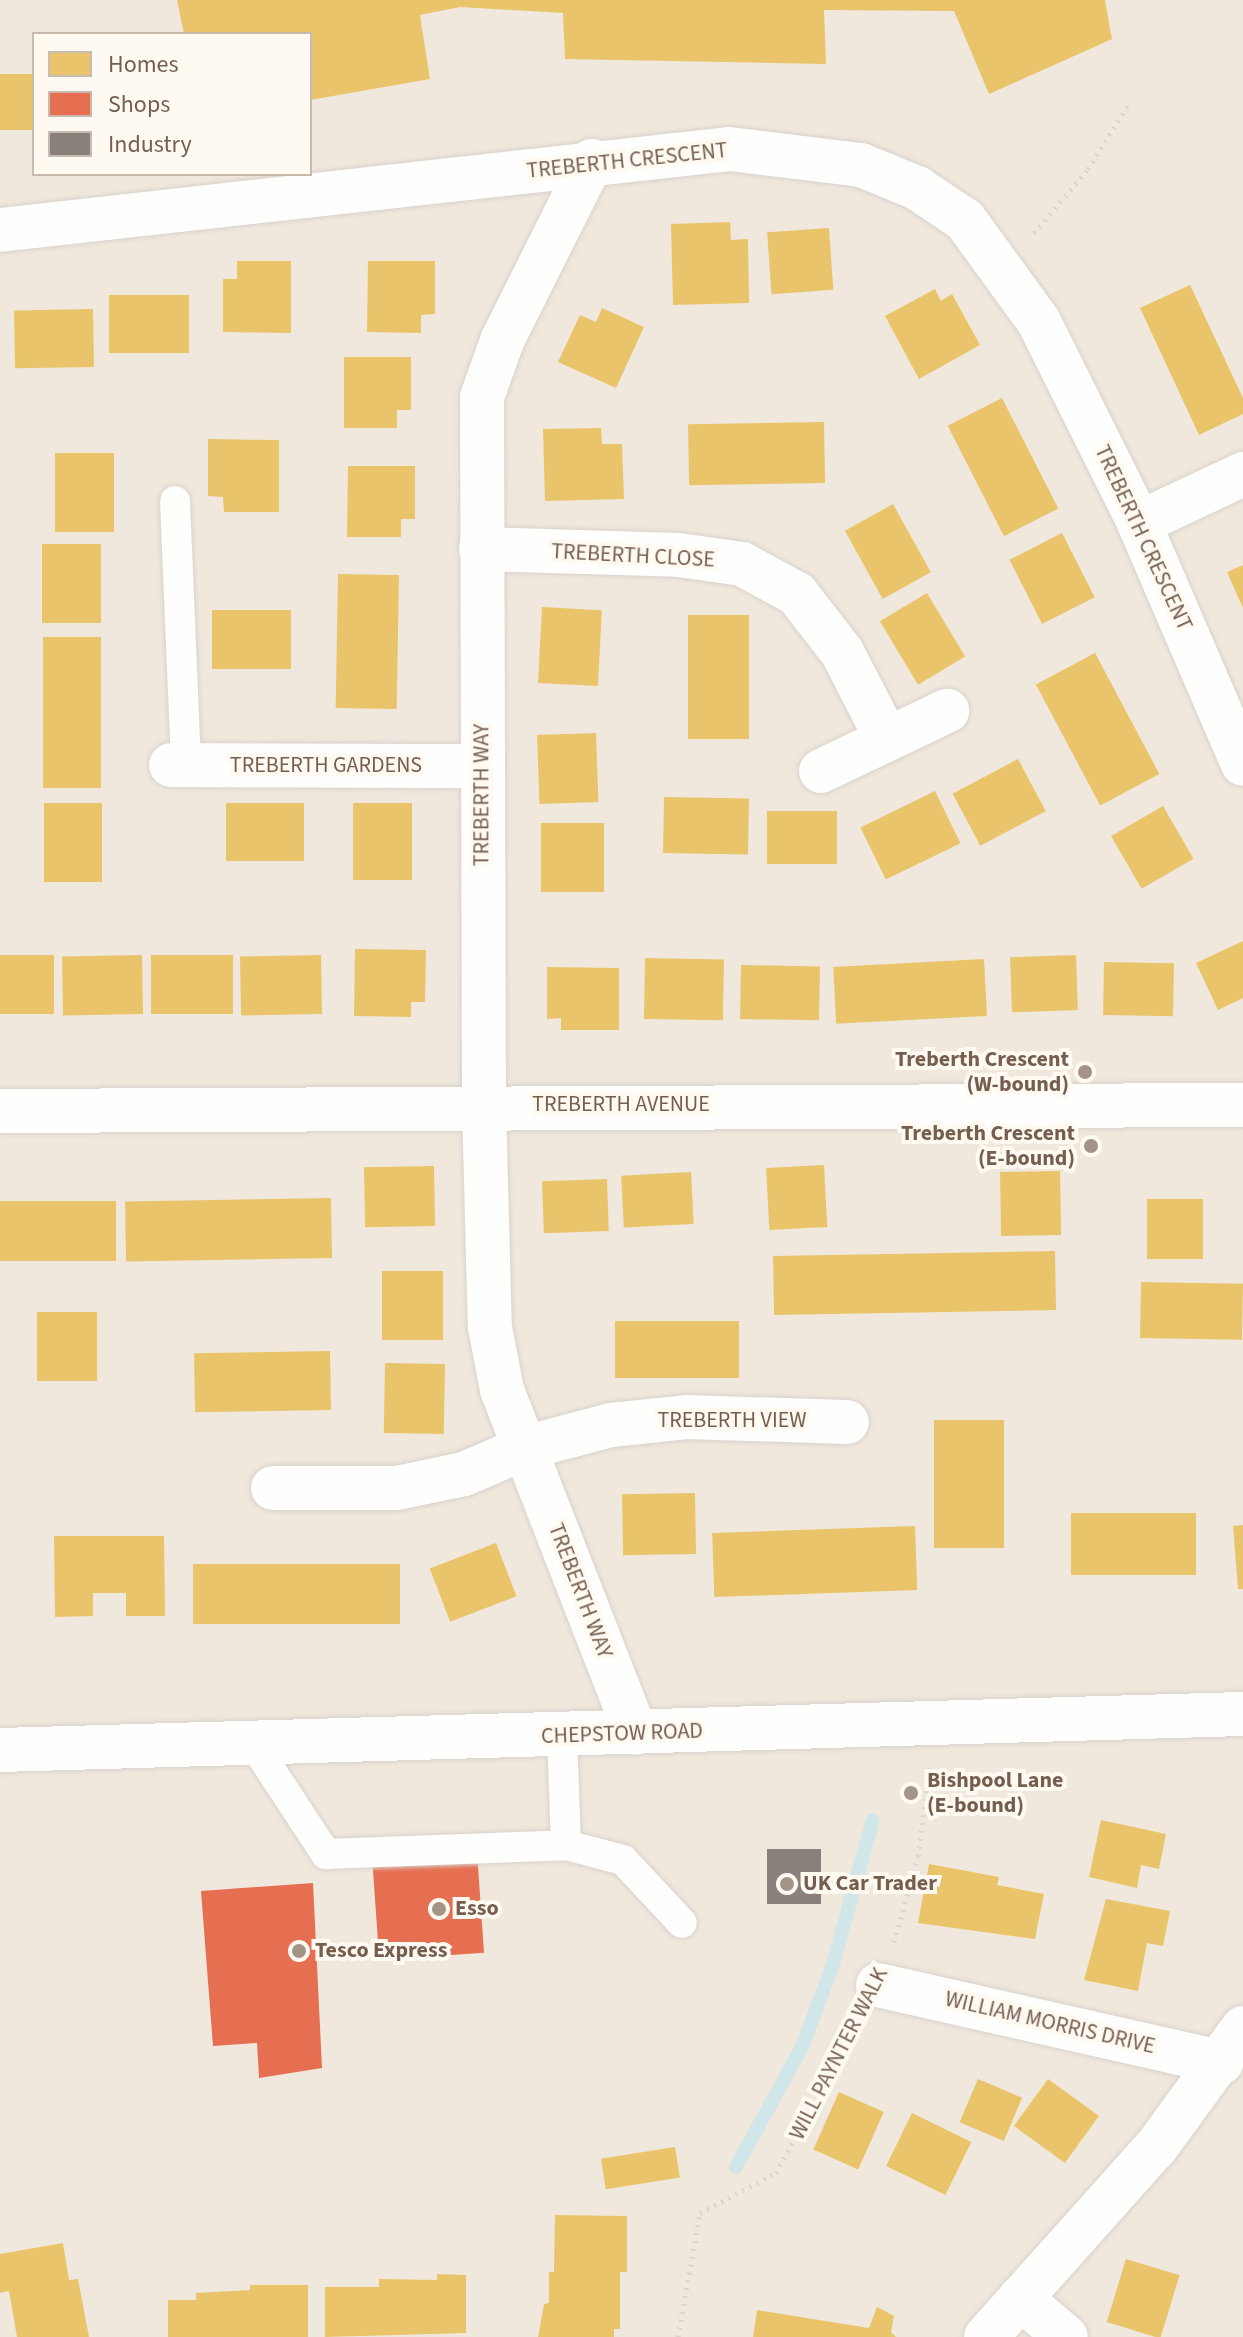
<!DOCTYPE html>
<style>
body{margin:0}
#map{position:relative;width:1243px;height:2337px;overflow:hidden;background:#f8f5ef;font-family:"Source Sans 3",sans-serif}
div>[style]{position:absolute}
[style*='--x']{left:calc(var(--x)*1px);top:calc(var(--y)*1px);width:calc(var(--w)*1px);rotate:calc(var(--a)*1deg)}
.residential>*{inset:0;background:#f0e8dd}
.homes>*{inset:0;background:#e9c46a;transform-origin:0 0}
.shops>*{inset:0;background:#e76f51;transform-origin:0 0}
.industry>*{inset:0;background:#8a817c;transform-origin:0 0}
.stream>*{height:14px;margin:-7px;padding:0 7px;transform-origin:7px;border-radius:7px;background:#d1e6e8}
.path>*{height:5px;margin-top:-2.5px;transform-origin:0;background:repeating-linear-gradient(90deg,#dad5d0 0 2px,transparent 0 8px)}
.roads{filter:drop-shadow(0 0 2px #d8d2cd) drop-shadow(0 0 2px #d8d2cd)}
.lane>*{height:30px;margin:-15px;padding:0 15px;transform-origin:15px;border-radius:15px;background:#fefefd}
.street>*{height:44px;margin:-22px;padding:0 22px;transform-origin:22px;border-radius:22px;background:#fefefd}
.secondary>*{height:44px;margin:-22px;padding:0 22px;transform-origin:22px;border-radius:22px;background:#fefefd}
.dots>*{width:22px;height:22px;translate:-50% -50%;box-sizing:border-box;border:4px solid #fefaf2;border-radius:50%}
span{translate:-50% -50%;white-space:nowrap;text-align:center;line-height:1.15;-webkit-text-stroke:8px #fefaf2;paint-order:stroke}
.street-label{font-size:22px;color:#765e4f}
.poi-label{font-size:22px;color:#765e4f;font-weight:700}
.right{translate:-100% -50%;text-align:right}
.left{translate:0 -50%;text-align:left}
.legend{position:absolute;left:32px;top:32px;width:280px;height:144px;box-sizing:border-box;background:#fefaf2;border:2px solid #c8bcb1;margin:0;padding:10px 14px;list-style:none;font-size:24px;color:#765e4f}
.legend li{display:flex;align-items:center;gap:16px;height:40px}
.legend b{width:40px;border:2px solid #c8bcb1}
</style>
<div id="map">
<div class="residential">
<div style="clip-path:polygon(evenodd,0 0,1243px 0,1243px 2337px,0 2337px,0 0,34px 34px,310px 34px,310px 174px,34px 174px,34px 34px)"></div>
</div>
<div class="homes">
<div style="clip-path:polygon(177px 0,1105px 0,1112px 39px,989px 94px,954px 11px,824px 10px,826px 64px,565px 59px,563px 13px,460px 7px,420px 15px,430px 79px,310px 100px,310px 34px,184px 34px)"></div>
<div style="left:34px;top:74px;width:56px;height:34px;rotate:90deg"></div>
<div style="clip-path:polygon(730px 222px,731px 240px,748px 239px,749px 303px,673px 305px,671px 224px)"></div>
<div style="left:829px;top:228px;width:62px;height:62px;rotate:86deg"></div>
<div style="clip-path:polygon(237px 261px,291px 261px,291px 333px,223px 332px,223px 279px,237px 279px)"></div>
<div style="clip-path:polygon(368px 261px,435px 261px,435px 314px,421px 315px,421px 333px,367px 332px)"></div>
<div style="clip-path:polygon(1190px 285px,1243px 398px,1243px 414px,1199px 435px,1140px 308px)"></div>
<div style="clip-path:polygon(935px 289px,941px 301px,952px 294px,980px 345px,919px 379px,885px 316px)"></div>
<div style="left:189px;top:295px;width:58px;height:80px;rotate:90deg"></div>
<div style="clip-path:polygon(602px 308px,644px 327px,616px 388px,558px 362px,580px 315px,596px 322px)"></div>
<div style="left:93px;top:309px;width:58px;height:79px;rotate:89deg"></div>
<div style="clip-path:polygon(344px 357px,411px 357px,411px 410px,397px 410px,397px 428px,344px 428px)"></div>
<div style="left:1002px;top:398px;width:124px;height:61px;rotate:63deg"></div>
<div style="left:824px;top:422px;width:61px;height:136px;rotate:89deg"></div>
<div style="clip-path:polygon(601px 428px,602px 444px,622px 444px,624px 499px,545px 501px,543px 429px)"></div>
<div style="clip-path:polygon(208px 439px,279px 440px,279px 512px,224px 512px,223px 497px,208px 496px)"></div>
<div style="left:55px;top:453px;width:59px;height:79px"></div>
<div style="clip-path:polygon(348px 466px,415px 466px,415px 519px,401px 519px,401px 537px,347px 537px)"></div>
<div style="left:893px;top:504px;width:78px;height:55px;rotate:61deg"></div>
<div style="left:1062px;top:533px;width:72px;height:59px;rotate:63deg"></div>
<div style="left:42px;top:544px;width:59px;height:79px"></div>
<div style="clip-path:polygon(1243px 565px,1243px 608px,1227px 572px)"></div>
<div style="left:338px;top:574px;width:61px;height:134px;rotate:1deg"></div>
<div style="left:927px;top:593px;width:74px;height:55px;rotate:59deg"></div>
<div style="left:542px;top:607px;width:60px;height:76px;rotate:3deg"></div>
<div style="left:212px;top:610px;width:79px;height:59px"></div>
<div style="left:688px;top:615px;width:61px;height:124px"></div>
<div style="left:101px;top:637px;width:151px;height:58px;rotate:90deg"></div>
<div style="left:1095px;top:653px;width:137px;height:67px;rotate:62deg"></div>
<div style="left:596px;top:733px;width:69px;height:59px;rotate:88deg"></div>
<div style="left:1018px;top:759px;width:59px;height:74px;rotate:62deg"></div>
<div style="left:935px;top:791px;width:58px;height:83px;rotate:64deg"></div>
<div style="left:664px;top:797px;width:85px;height:56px;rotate:1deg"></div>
<div style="left:44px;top:803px;width:58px;height:79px"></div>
<div style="left:226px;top:803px;width:78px;height:58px"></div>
<div style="left:353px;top:803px;width:59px;height:77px"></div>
<div style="left:1163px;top:806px;width:61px;height:60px;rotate:60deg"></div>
<div style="left:767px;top:811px;width:70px;height:53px"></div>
<div style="left:541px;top:823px;width:63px;height:69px"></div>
<div style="clip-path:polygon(1243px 941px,1243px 998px,1218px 1010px,1196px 963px)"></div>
<div style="clip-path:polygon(355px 949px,426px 950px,425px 1002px,411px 1002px,411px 1017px,354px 1016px)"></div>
<div style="left:0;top:955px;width:54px;height:59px"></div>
<div style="left:142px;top:955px;width:59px;height:80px;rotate:89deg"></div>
<div style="left:151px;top:955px;width:82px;height:59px"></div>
<div style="left:321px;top:955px;width:59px;height:81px;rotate:89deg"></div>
<div style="left:1076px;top:955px;width:55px;height:66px;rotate:88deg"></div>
<div style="left:645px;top:958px;width:79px;height:61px;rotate:1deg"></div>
<div style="left:984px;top:959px;width:57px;height:151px;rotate:87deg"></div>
<div style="left:1104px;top:962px;width:70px;height:53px;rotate:1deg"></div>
<div style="left:741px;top:965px;width:79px;height:54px;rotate:1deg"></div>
<div style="clip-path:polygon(547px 967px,619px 968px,619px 1030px,561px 1030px,561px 1018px,547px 1019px)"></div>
<div style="left:824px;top:1165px;width:62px;height:58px;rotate:87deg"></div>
<div style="left:434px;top:1166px;width:60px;height:70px;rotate:89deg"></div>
<div style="left:1060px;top:1171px;width:64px;height:60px;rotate:89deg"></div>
<div style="left:691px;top:1172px;width:52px;height:70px;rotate:87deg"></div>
<div style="left:607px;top:1179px;width:52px;height:65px;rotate:88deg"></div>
<div style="left:331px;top:1198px;width:60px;height:206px;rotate:89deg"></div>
<div style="left:1147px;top:1199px;width:56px;height:60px"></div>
<div style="left:0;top:1201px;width:116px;height:60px"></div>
<div style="left:1055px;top:1251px;width:59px;height:282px;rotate:89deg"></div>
<div style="left:382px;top:1271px;width:61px;height:69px"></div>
<div style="left:1141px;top:1282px;width:102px;height:56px;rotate:1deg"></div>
<div style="left:37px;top:1312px;width:60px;height:69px"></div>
<div style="left:739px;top:1321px;width:57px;height:124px;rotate:90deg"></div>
<div style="left:330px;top:1351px;width:59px;height:136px;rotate:89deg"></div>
<div style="left:385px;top:1363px;width:60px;height:70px;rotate:1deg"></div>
<div style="left:1004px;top:1420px;width:128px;height:70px;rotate:90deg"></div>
<div style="left:695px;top:1493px;width:61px;height:73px;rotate:89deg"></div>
<div style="left:1071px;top:1513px;width:125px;height:62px"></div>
<div style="clip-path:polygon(1243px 1525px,1243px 1589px,1238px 1589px,1233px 1526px)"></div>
<div style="left:915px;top:1526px;width:64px;height:203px;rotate:88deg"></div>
<div style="clip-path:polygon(54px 1536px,164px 1536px,165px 1616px,126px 1616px,126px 1593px,93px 1593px,93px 1616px,55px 1617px)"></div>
<div style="left:496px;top:1543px;width:57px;height:71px;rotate:69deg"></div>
<div style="left:400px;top:1564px;width:60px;height:207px;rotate:90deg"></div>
<div style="clip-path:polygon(1101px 1820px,1166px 1834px,1159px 1869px,1141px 1865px,1137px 1888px,1089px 1877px)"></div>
<div style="clip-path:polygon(929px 1864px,999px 1877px,997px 1885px,1044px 1894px,1035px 1939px,918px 1923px)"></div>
<div style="clip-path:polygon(1106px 1899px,1170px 1911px,1163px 1946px,1147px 1943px,1138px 1991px,1084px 1980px)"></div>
<div style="left:978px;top:2079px;width:48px;height:47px;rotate:23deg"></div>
<div style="left:1048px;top:2079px;width:63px;height:58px;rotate:36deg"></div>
<div style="left:839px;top:2092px;width:49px;height:63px;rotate:24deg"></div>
<div style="left:912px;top:2113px;width:66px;height:59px;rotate:26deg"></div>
<div style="left:675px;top:2147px;width:31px;height:75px;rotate:81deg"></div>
<div style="clip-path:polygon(555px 2215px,627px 2216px,627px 2272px,620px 2272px,620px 2329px,614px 2329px,614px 2337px,538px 2337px,544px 2304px,549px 2303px,549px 2272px,554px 2272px)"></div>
<div style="clip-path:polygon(63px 2243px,69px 2280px,78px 2279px,89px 2337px,17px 2337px,9px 2291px,0 2293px,0 2254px)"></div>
<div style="left:1126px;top:2259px;width:56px;height:66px;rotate:17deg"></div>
<div style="clip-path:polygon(437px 2274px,466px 2275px,466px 2333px,325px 2337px,325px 2287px,379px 2287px,379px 2279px,437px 2280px)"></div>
<div style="clip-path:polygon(250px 2285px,308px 2285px,308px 2337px,168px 2337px,168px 2300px,196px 2300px,196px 2293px,250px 2290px)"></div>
<div style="clip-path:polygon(877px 2307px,894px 2316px,891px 2332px,896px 2337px,753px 2337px,757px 2310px,869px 2328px)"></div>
</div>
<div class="shops">
<div style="left:476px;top:1838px;width:115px;height:105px;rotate:86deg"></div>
<div style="clip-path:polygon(313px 1883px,322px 2068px,259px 2078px,257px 2043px,213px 2046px,201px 1891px)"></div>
</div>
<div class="industry">
<div style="left:767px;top:1849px;width:54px;height:55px"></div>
</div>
<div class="stream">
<div style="--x:736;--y:2167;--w:137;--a:-61.2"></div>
<div style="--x:802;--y:2047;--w:89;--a:-69.5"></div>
<div style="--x:833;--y:1964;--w:149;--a:-74.5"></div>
</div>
<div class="path">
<div style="--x:1034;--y:233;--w:84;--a:-49.8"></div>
<div style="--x:1088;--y:169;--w:75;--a:-58"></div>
<div style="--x:894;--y:1942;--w:89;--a:-74.4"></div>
<div style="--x:918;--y:1856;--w:89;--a:-82.2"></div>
<div style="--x:678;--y:2337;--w:126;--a:-79.9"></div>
<div style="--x:700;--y:2213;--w:86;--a:-27.8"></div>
<div style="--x:776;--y:2173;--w:170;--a:-61.2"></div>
</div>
<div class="roads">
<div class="lane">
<div style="--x:175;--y:501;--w:264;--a:87.6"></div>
<div style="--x:253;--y:1743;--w:133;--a:56.7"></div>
<div style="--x:326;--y:1854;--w:240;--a:-2.1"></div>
<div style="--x:566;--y:1845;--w:108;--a:-92.1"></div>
<div style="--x:566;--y:1845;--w:59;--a:14.7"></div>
<div style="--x:623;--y:1860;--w:86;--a:46.9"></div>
</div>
<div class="street">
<div style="--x:592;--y:161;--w:201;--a:116.6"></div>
<div style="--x:502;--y:341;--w:59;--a:109.7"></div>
<div style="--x:482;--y:397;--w:708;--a:89.84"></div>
<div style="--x:484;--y:1105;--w:222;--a:88.5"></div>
<div style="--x:490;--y:1327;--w:64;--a:79.2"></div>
<div style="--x:502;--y:1390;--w:368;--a:68.7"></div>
<div style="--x:0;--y:230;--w:733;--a:-6.34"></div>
<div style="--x:729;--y:149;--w:133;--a:6.9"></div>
<div style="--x:861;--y:165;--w:61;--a:22.3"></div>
<div style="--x:917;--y:188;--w:58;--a:33.7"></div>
<div style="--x:965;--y:220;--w:126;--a:54"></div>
<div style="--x:1039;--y:322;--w:225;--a:63.5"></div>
<div style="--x:1139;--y:523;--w:262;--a:66.7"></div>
<div style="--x:1139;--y:523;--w:115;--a:-25.2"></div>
<div style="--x:481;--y:549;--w:198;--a:1.7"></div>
<div style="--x:679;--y:555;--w:64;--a:8.1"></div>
<div style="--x:742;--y:564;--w:63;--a:28.6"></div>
<div style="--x:797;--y:594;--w:73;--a:52.2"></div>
<div style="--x:842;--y:652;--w:98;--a:62.7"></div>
<div style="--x:171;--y:765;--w:311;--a:0.2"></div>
<div style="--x:821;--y:771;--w:140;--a:-25.5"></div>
<div style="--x:0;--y:1111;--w:1243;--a:-0.28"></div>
<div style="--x:273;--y:1488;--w:124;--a:0"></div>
<div style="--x:397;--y:1488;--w:68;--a:-11.8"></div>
<div style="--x:464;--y:1474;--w:65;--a:-23.4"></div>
<div style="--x:524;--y:1448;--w:90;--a:-14.8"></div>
<div style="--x:611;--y:1425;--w:76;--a:-6"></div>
<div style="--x:687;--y:1417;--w:160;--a:1.8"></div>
<div style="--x:878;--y:1985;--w:352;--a:12.7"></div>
<div style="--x:1020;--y:2298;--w:60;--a:40.3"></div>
<div style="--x:986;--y:2337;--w:256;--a:-48.2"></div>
<div style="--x:1157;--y:2146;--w:146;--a:-53.9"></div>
</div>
<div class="secondary">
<div style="--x:0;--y:1750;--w:1244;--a:-1.66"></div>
</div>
</div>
<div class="dots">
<div style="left:1085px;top:1072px;background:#a49387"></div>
<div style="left:1091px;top:1146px;background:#a49387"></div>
<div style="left:911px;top:1793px;background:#a49387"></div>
<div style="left:787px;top:1884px;background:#a49387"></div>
<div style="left:439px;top:1909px;background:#a49387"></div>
<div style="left:299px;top:1951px;background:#a49387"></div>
</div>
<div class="street-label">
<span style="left:627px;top:161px;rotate:-6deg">TREBERTH CRESCENT</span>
<span style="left:1143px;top:538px;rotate:65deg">TREBERTH CRESCENT</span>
<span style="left:633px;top:556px;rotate:3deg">TREBERTH CLOSE</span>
<span style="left:326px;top:766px">TREBERTH GARDENS</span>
<span style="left:482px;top:795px;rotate:-90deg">TREBERTH WAY</span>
<span style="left:621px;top:1105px">TREBERTH AVENUE</span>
<span style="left:732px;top:1421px">TREBERTH VIEW</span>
<span style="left:580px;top:1591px;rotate:69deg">TREBERTH WAY</span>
<span style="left:622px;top:1734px;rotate:-2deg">CHEPSTOW ROAD</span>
<span style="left:1050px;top:2023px;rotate:13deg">WILLIAM MORRIS DRIVE</span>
<span style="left:839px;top:2054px;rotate:-63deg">WILL PAYNTER WALK</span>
</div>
<div class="poi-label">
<span class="right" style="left:1069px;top:1072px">Treberth Crescent<br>(W-bound)</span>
<span class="right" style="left:1075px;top:1146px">Treberth Crescent<br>(E-bound)</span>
<span class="left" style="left:927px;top:1793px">Bishpool Lane<br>(E-bound)</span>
<span class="left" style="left:803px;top:1884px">UK Car Trader</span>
<span class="left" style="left:455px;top:1909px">Esso</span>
<span class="left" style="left:315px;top:1951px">Tesco Express</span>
</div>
<ul class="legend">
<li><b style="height:22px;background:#e9c46a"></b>Homes</li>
<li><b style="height:22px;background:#e76f51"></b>Shops</li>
<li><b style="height:22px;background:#8a817c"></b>Industry</li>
</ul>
</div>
